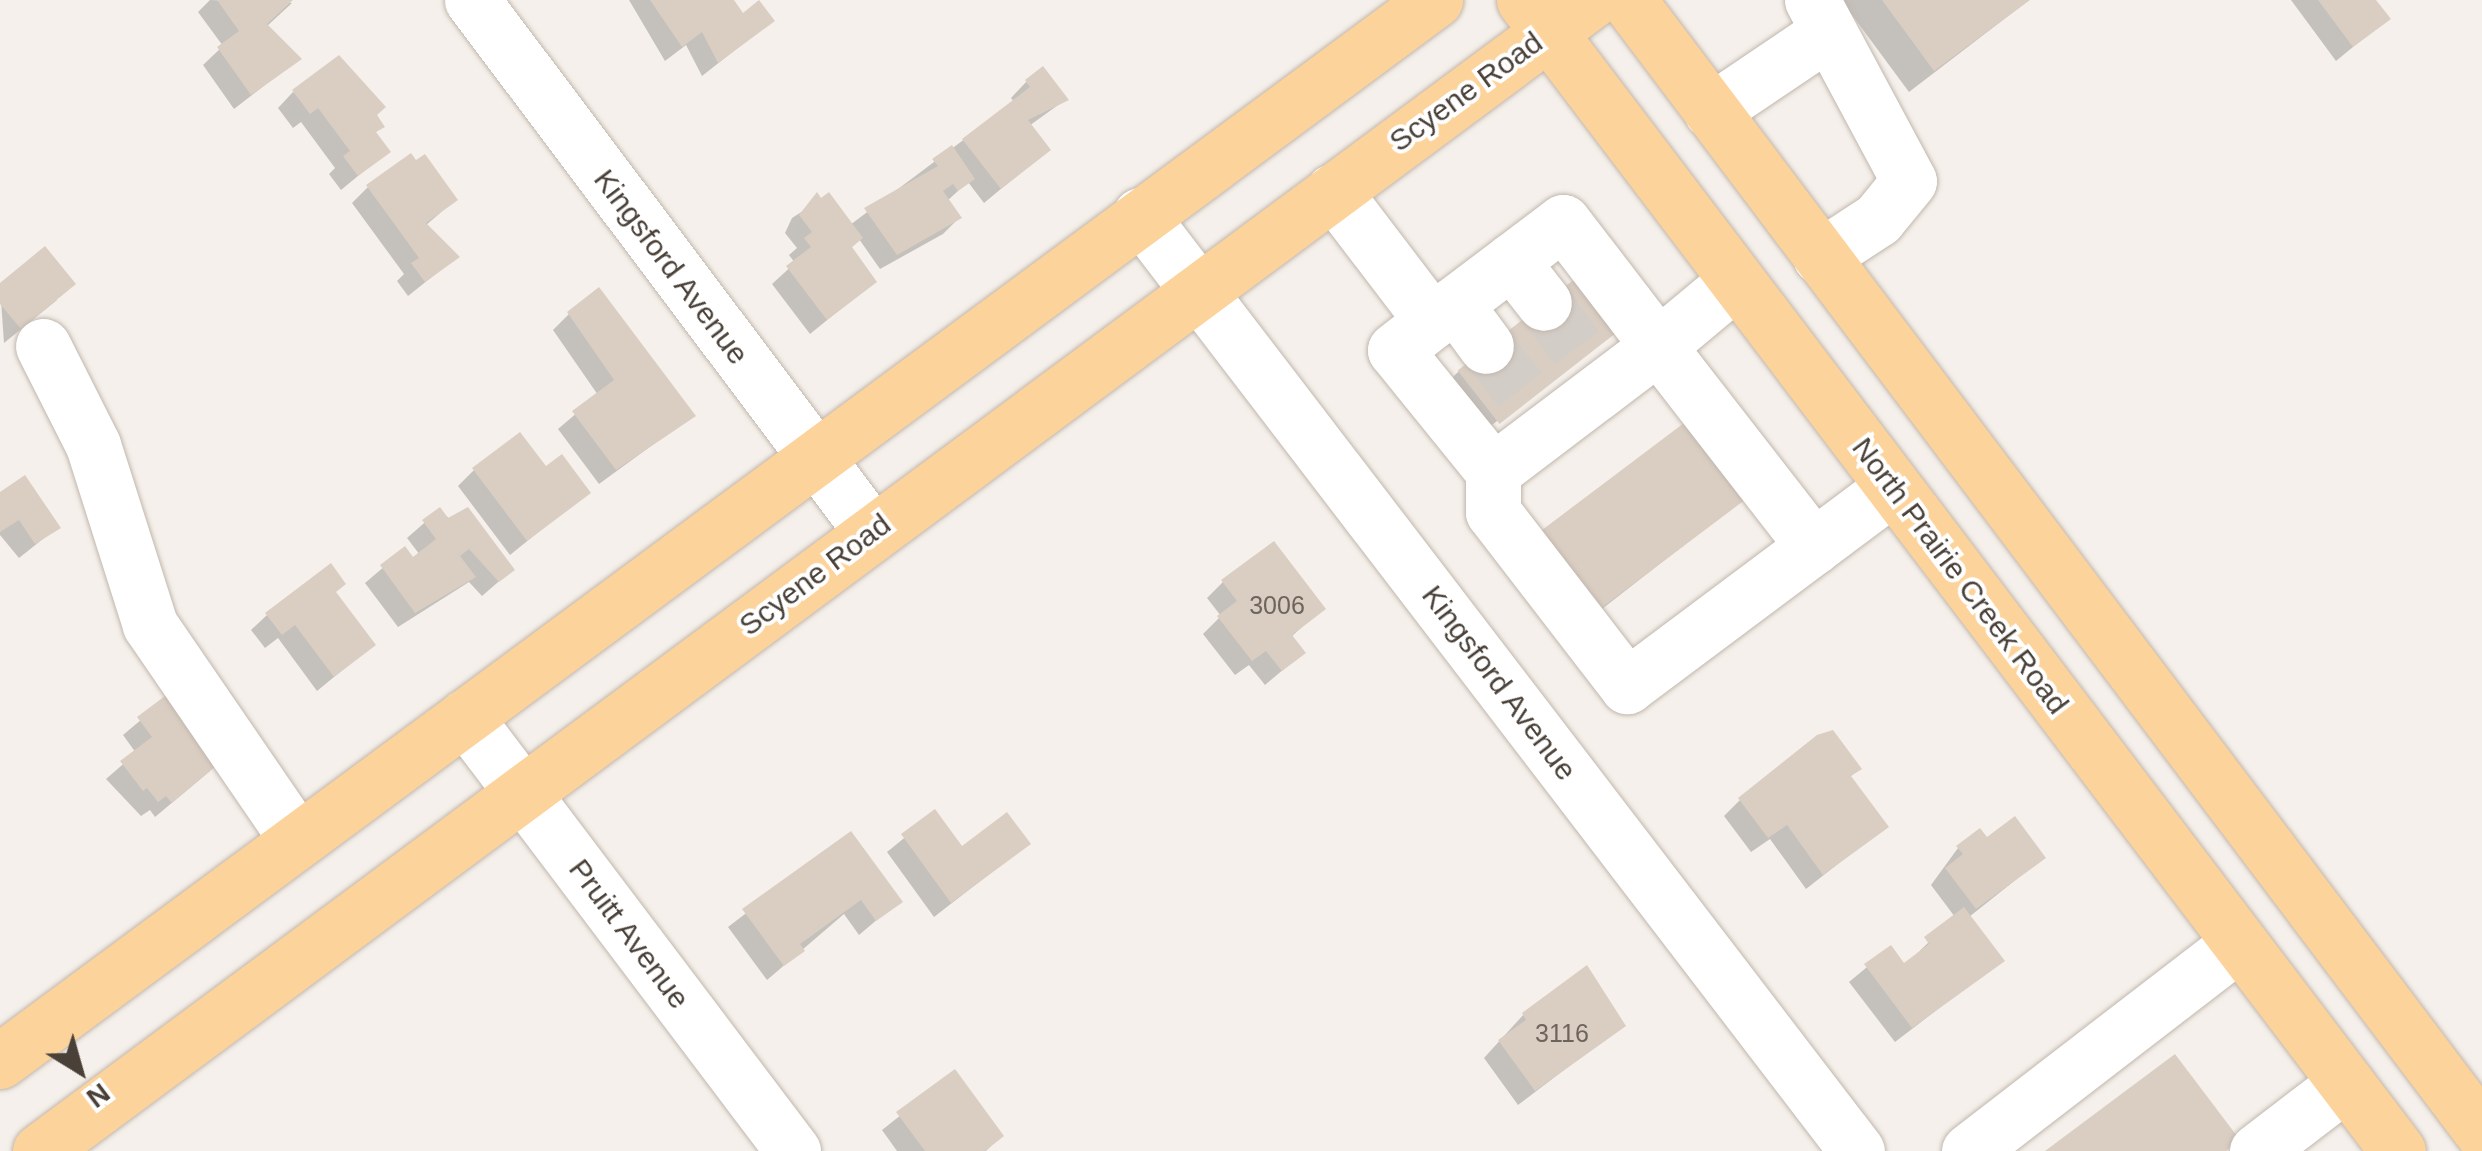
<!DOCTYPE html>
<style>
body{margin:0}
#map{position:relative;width:2482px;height:1151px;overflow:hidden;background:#f5f0eb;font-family:Helvetica,sans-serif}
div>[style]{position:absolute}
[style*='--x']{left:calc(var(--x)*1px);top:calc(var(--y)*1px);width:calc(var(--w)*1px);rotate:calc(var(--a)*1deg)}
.shadow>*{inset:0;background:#0003}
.building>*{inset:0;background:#dacec3;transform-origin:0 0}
.minor-tunnel>*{height:55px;margin-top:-27.5px;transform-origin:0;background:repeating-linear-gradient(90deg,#d3cdc7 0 55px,transparent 0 83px)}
.roads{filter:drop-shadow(0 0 2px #c1b7ad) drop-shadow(0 0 2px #c1b7ad)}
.minor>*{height:55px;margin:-27.5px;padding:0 27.5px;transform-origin:27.5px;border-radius:27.5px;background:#fff}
.major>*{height:55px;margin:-27.5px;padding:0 27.5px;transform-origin:27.5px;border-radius:27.5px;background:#fdd39c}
span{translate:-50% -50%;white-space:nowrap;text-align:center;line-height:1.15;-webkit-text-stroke:8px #fff;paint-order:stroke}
.number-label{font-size:25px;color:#6d645b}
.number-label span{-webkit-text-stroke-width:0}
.street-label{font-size:30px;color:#494038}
.north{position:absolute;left:30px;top:1021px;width:100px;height:100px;-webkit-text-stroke:8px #fff;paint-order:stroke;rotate:143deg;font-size:28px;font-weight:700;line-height:40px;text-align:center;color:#494038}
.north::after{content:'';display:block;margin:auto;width:35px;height:45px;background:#494038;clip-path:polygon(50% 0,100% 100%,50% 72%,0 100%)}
</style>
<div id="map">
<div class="shadow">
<div style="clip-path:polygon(210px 0,292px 3px,266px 27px,299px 59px,234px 109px,203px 65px,223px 46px,198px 12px)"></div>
<div style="clip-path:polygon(629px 0,730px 0,743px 16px,772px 21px,702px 76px,686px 45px,665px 61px)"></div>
<div style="clip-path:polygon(1841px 0,2029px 0,1909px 92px)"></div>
<div style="clip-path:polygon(2291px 0,2373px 0,2387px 19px,2336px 61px)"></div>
<div style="clip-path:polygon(1026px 82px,1065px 100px,1029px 126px,1048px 150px,984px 203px,968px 182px,947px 201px,959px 218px,943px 234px,880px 269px,859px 239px,850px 249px,874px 282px,810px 334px,772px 284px,795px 263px,789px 255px,797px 248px,785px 233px,792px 218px,828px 195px,850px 225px,1014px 102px,1011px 98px)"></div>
<div style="clip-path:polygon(293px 92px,374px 116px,382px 126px,374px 134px,387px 152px,341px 190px,329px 174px,335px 168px,301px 122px,293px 128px,278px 108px)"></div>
<div style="clip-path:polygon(368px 187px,455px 200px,425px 226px,457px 257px,408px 296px,397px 281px,404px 274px,352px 203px)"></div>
<div style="clip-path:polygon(0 286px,57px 300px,4px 343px)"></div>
<div style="clip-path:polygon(569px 314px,692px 416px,599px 484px,558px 429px,598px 395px,553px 330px)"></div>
<div style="clip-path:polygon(1621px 329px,1489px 427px,1451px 379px,1459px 371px)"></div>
<div style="clip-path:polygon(474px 470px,588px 492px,510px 555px,458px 486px)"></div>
<div style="clip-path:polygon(1752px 492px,1566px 637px,1510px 563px)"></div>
<div style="clip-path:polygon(0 495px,58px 527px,19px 558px,0 535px)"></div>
<div style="clip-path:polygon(439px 510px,512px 570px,482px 596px,469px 582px,398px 627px,365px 583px,405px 549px,413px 560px,420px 555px,407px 538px)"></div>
<div style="clip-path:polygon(1223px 582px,1322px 609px,1291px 637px,1303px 653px,1265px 685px,1249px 665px,1235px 675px,1203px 634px,1221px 616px,1207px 598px)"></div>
<div style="clip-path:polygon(334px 593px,373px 645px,317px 691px,278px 638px,265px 648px,251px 630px,267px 615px)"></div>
<div style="clip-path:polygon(173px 693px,210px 771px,155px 817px,150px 810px,141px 816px,106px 779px,136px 753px,123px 735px)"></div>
<div style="clip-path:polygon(1859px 768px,1850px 777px,1885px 827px,1806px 889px,1770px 839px,1751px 852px,1724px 816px,1740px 800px)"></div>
<div style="clip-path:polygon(935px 813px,962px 849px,1028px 844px,934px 917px,887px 852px)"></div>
<div style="clip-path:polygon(850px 834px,899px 901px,859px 935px,844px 914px,767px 980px,728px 927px)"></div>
<div style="clip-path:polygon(1986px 841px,2043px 858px,1969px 917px,2002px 960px,1895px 1042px,1849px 982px,1890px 948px,1904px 966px,1955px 917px,1931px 885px,1958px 848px)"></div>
<div style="clip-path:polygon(1524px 1014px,1623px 1025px,1518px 1105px,1484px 1058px)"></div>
<div style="clip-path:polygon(954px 1073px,1001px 1136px,986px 1151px,897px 1151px,882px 1130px)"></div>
</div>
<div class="building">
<div style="clip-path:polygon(217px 0,293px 0,267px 24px,302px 59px,251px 95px,217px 47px,239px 31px)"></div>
<div style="clip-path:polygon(650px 0,734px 0,743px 13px,759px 0,775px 21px,718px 63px,702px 32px,682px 47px)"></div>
<div style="clip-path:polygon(1882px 0,2030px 0,1934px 71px)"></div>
<div style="clip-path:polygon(2318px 0,2376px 0,2391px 19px,2353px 47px)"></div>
<div style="clip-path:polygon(339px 55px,386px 107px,377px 115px,385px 127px,376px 132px,391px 152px,358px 176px,343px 156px,350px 151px,318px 108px,310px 114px,292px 90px)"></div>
<div style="clip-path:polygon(1043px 66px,1069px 100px,1028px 120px,1051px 150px,1001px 189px,962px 139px,1030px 87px,1025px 80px)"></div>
<div style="clip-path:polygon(952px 145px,975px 179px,958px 191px,953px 184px,943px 191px,962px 218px,897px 255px,864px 208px,938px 166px,932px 159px)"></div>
<div style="clip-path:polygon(411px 153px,416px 160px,425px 154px,458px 200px,426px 223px,460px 257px,425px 282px,411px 263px,419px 258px,366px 185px)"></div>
<div style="clip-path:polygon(817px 192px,821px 198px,829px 192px,863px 238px,852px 247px,877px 282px,827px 320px,786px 266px,811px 247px,804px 238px,812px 232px,799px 215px)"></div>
<div style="clip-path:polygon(45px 246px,76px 284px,21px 329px,0 304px,0 283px)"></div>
<div style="left:1590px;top:267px;width:68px;height:168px;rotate:52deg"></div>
<div style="clip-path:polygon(599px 287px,696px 416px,616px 470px,572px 411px,614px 380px,567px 312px)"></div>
<div style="left:1696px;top:414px;width:98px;height:206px;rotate:53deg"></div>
<div style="clip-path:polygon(520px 432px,546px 466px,562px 454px,591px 493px,527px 541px,472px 468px)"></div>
<div style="clip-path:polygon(25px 475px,61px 528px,35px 544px,19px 520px,0 532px,0 492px)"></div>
<div style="clip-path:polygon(440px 507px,448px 518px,468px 507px,515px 570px,499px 582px,469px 549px,460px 556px,476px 577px,415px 613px,380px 565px,405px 546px,413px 557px,436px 539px,422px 520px)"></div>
<div style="clip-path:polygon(1274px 541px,1326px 609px,1292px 635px,1306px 653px,1282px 671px,1266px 651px,1252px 661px,1217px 616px,1237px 601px,1221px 580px)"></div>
<div style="clip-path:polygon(331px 563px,346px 584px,336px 592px,376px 645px,334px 677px,295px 625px,282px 635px,265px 613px)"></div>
<div style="clip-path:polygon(173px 690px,229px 755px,172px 803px,166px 796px,158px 802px,147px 788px,143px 791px,120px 761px,152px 737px,137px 717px)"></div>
<div style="clip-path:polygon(1833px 730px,1862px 769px,1851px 776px,1889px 827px,1823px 875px,1787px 825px,1768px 838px,1738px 798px,1817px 735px)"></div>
<div style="clip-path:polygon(935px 809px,962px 846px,1007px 812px,1031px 844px,951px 903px,901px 834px)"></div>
<div style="clip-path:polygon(2015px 816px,2046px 858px,1976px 909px,1945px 868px,1963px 854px,1956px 846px,1980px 828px,1987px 837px)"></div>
<div style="clip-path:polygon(851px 831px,903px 902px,876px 921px,861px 900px,800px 944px,805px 951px,784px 966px,742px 909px)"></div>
<div style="clip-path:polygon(1964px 907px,2005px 961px,1912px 1028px,1864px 964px,1891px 945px,1904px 963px,1929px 944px,1924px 937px)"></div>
<div style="clip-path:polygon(1587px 965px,1626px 1026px,1535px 1091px,1498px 1040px,1526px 1020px,1522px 1013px)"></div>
<div style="clip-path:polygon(2175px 1054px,2240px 1140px,2226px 1151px,2045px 1151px)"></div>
<div style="clip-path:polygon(955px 1069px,1004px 1136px,985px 1151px,925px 1151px,896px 1112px)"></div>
</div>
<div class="minor-tunnel">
<div style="--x:1544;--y:303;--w:67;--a:53.5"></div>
<div style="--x:1486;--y:346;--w:68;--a:51.6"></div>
</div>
<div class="roads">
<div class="minor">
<div style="--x:472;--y:0;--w:666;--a:53.06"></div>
<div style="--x:1812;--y:0;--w:205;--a:61.8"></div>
<div style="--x:1909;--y:181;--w:49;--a:129.2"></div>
<div style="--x:1878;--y:219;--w:69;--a:146.8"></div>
<div style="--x:1711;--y:111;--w:138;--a:-34"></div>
<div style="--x:1333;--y:191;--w:163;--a:52.7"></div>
<div style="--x:1432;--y:321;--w:164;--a:-37.1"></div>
<div style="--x:1563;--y:222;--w:156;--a:52.5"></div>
<div style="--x:1658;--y:346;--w:102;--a:-39.8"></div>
<div style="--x:1140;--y:215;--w:1179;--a:52.55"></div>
<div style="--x:1511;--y:261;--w:53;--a:51.8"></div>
<div style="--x:1455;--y:304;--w:52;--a:53.6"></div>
<div style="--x:1432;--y:321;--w:47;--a:141.9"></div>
<div style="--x:1395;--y:350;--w:156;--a:51"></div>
<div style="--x:1493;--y:471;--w:207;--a:-37.1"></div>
<div style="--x:1658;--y:346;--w:254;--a:52.2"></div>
<div style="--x:43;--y:346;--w:111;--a:63.2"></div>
<div style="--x:93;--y:445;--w:189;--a:72.4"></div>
<div style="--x:150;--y:625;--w:260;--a:55.6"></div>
<div style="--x:1493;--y:471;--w:41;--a:90"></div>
<div style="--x:1493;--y:512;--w:220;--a:52.4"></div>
<div style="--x:1627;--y:686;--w:332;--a:-36.8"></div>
<div style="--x:465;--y:717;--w:544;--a:52.92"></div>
<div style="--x:1969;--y:1151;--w:341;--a:-37.6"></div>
<div style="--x:2257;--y:1151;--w:112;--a:-37.4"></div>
</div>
<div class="major">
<div style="--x:1524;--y:0;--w:1445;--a:52.79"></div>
<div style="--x:1628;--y:0;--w:1418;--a:52.97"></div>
<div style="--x:0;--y:1061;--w:1785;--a:-36.48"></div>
<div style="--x:40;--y:1151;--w:1932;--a:-36.56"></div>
</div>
</div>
<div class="number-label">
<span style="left:1277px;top:605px">3006</span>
<span style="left:1562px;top:1033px">3116</span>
</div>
<div class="street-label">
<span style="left:1466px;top:92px;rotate:-36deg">Scyene Road</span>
<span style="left:671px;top:267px;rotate:53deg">Kingsford Avenue</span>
<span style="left:815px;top:575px;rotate:-37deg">Scyene Road</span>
<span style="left:1960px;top:576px;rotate:53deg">North Prairie Creek Road</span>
<span style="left:1499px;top:683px;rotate:53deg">Kingsford Avenue</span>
<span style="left:629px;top:934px;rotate:53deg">Pruitt Avenue</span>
</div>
<div class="north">N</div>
</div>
